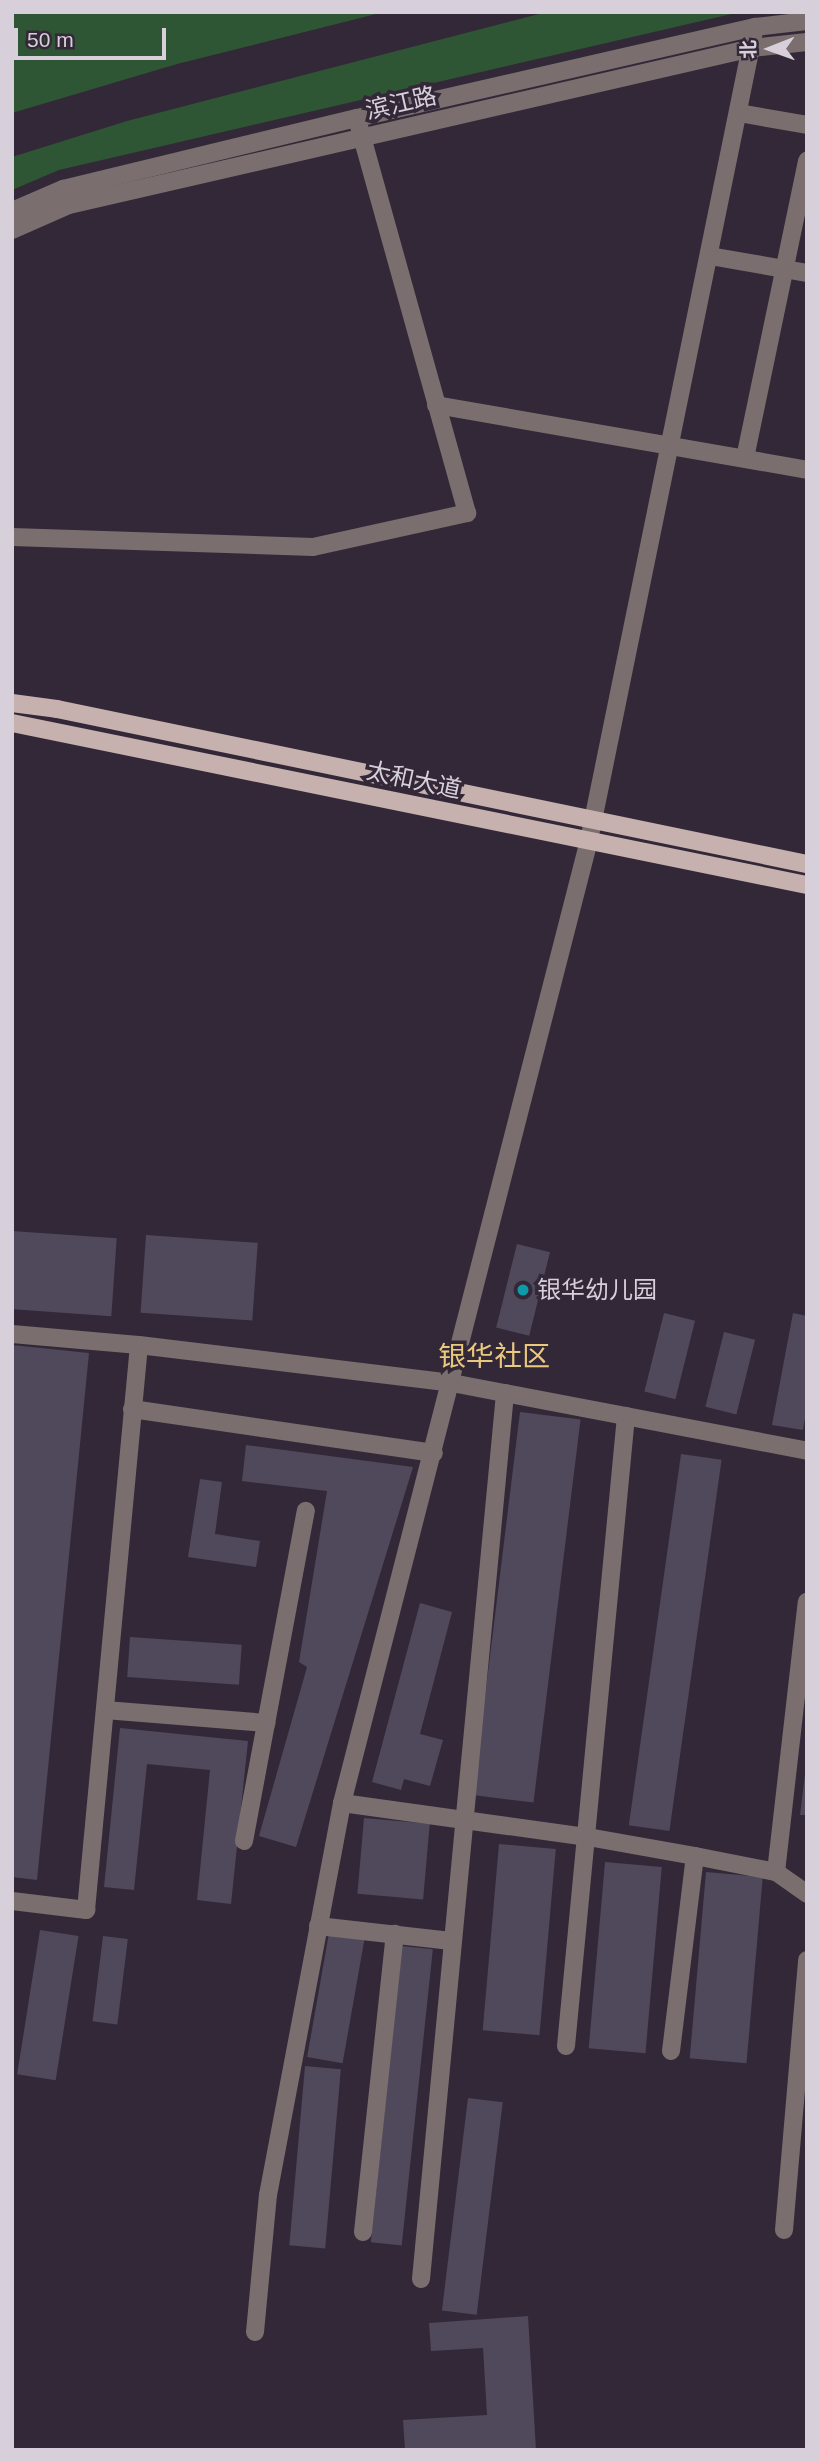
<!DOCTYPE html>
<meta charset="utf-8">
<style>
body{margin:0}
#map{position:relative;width:819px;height:2462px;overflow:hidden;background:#332838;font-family:Arial,"Noto Sans SC",sans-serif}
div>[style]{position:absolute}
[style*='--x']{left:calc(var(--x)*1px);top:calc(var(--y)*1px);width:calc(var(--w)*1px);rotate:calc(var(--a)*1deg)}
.green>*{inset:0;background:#2f5634}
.building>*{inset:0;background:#4f495b;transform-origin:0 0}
.minor>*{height:18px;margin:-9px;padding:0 9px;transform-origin:9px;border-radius:9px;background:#7a6f6e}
.major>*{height:18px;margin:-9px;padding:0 9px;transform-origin:9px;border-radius:9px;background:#c7b1af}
.dots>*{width:19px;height:19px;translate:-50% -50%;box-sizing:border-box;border:4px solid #332838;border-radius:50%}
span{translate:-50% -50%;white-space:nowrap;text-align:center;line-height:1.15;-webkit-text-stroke:7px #332838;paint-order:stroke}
.street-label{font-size:24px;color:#d7d0da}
.poi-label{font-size:24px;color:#d7d0da}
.left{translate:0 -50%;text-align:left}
.quarter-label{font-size:28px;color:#eac97f}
.frame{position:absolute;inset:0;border:14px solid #d7d0da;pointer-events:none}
.north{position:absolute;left:735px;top:14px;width:70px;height:70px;-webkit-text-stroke:5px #332838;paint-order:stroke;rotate:269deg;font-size:19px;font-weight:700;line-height:28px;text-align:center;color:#d7d0da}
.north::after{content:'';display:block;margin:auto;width:24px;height:32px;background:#d7d0da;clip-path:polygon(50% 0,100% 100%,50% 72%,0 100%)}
.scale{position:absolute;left:14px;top:28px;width:152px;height:32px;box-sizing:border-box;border:4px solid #d7d0da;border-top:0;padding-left:9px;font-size:21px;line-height:24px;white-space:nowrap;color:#d7d0da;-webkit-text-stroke:5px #332838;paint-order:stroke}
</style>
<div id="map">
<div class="green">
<div style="clip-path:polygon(12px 12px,384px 12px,177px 64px,12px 113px)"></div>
<div style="clip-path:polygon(547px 12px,740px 12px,59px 170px,12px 190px,12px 157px,127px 121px)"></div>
</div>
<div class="building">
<div style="left:12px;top:1231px;width:105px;height:78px;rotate:4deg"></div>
<div style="left:146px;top:1235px;width:112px;height:78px;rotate:4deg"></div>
<div style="left:517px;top:1244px;width:34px;height:86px;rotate:14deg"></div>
<div style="left:664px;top:1313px;width:32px;height:81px;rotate:14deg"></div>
<div style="clip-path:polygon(793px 1313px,807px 1316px,807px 1407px,803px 1430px,772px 1425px)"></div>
<div style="left:724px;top:1332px;width:32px;height:77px;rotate:14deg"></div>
<div style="clip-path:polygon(12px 1345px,89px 1353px,37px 1880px,12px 1877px)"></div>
<div style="left:520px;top:1412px;width:61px;height:386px;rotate:7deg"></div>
<div style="clip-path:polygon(246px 1445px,413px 1467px,296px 1847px,259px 1836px,307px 1667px,299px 1662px,327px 1491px,242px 1481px)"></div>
<div style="left:681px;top:1454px;width:41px;height:375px;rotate:8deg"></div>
<div style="clip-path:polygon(200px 1479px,222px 1482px,215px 1534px,260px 1541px,256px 1567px,188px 1557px)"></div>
<div style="clip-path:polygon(420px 1603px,452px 1612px,420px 1734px,443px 1740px,430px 1786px,404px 1779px,401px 1790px,372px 1782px)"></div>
<div style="left:130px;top:1637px;width:112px;height:40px;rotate:4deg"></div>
<div style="clip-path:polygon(120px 1728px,248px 1741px,231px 1904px,197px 1900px,210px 1770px,147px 1764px,134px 1890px,104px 1887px)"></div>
<div style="clip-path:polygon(805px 1774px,807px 1774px,807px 1815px,800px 1815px)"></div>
<div style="left:364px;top:1818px;width:66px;height:76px;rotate:5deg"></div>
<div style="left:499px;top:1844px;width:57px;height:187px;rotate:5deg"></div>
<div style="left:605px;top:1862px;width:57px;height:187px;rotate:5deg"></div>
<div style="left:706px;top:1872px;width:57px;height:187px;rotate:5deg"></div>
<div style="left:40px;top:1930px;width:39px;height:146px;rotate:9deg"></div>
<div style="left:329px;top:1933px;width:36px;height:126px;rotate:10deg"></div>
<div style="left:103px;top:1936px;width:25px;height:86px;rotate:7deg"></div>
<div style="left:402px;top:1946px;width:31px;height:298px;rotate:6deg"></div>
<div style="left:305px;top:2066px;width:36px;height:180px;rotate:5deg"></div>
<div style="left:468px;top:2098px;width:35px;height:214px;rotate:7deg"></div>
<div style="clip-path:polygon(528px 2316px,536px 2450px,405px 2450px,403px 2420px,487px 2415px,483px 2348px,431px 2351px,429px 2323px)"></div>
</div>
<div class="minor">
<div style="--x:739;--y:113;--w:69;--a:10"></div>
<div style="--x:12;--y:211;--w:56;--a:-23.3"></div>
<div style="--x:63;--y:189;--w:302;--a:-13.6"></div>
<div style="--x:357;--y:118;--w:408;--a:-12.9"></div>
<div style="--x:755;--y:27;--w:52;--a:-6.6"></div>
<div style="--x:12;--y:230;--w:62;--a:-23.7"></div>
<div style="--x:69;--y:205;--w:701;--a:-12.95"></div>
<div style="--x:752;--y:48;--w:55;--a:-6.2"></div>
<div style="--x:710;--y:256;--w:98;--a:9.9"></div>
<div style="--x:436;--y:405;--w:377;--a:9.9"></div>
<div style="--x:745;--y:458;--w:304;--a:-78.2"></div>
<div style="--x:12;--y:537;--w:301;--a:1.9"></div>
<div style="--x:313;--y:547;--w:158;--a:-12.4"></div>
<div style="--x:467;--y:513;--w:410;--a:-105.6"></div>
<div style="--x:12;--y:1334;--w:127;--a:5"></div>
<div style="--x:139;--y:1345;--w:315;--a:6.9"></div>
<div style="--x:452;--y:1383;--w:361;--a:10.8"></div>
<div style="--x:132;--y:1409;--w:305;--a:8.3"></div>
<div style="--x:105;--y:1710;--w:162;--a:4.6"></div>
<div style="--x:342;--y:1803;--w:248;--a:7.9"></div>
<div style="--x:588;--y:1837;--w:109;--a:10.1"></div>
<div style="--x:695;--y:1856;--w:83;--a:11.2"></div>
<div style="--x:776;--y:1872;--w:38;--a:35"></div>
<div style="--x:244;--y:1841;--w:336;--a:-79.4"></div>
<div style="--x:776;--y:1872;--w:272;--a:-83.5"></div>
<div style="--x:12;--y:1901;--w:75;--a:6.9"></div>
<div style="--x:86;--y:1910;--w:567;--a:-84.64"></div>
<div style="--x:318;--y:1926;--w:134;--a:6.4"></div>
<div style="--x:566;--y:2046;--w:633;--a:-84.56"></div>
<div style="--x:671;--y:2051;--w:196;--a:-83"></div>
<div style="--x:784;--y:2230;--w:271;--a:-85.1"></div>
<div style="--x:363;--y:2232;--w:300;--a:-83.9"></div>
<div style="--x:421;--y:2279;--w:890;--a:-84.58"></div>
<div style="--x:255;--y:2332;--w:138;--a:-84.6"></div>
<div style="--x:268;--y:2195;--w:399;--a:-79.3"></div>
<div style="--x:342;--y:1803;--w:994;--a:-75.61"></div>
<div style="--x:589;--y:840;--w:830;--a:-78.46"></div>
</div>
<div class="major">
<div style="--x:12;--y:703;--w:45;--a:7.6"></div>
<div style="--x:57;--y:709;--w:766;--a:11.68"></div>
<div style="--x:12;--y:723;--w:811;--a:11.52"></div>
</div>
<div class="dots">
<div style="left:523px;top:1290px;background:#0f9aa8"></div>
</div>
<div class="street-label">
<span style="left:401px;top:103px;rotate:-13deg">滨江路</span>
<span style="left:414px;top:780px;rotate:12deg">太和大道</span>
</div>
<div class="poi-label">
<span class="left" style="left:537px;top:1290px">银华幼儿园</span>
</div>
<div class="quarter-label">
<span style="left:494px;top:1357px">银华社区</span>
</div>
<div class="frame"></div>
<div class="north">北</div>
<div class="scale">50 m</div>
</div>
